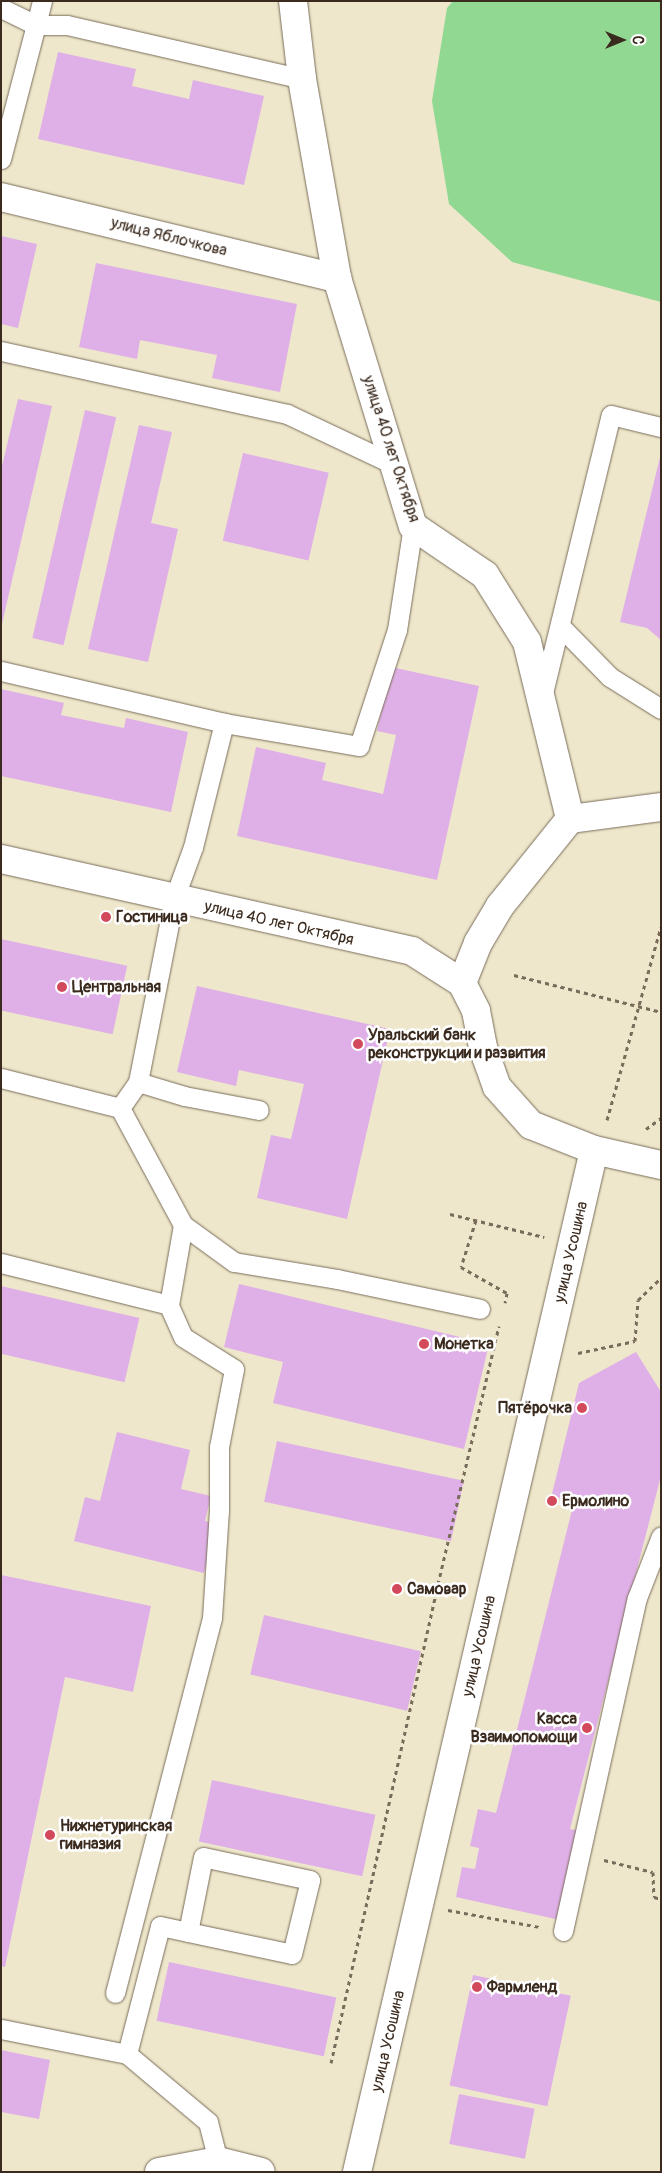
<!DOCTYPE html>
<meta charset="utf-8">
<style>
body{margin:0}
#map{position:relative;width:662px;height:2173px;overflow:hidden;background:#eee7cb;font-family:Pangolin,sans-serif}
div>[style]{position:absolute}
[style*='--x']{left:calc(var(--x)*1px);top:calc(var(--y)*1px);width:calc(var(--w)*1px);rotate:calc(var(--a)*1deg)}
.green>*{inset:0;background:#91d892}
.building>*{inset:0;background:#dfb0e7;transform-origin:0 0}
.path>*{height:3px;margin-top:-1.5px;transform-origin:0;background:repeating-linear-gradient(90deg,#7a6c5b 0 4px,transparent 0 8px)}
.roads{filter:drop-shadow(0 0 1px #7a6c5b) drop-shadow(0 0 1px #7a6c5b)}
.service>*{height:19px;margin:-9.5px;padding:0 9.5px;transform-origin:9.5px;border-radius:9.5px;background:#fff}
.pedestrian>*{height:28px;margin:-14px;padding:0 14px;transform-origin:14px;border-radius:14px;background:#fff}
.minor>*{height:28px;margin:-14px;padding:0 14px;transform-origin:14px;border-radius:14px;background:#fff}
.tertiary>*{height:28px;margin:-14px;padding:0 14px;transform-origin:14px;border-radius:14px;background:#fff}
.dots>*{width:14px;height:14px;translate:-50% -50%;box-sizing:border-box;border:2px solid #fff;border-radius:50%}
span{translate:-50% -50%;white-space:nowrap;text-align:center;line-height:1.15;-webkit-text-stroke:5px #fff;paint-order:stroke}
.street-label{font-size:16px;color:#3b2a1e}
.poi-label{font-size:16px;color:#3b2a1e;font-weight:700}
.left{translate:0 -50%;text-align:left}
.right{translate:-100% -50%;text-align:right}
.frame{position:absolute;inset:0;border:2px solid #3b2a1e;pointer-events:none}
.north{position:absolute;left:597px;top:15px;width:50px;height:50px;-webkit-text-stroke:4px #fff;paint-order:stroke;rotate:90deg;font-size:14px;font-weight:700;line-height:20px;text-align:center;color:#3b2a1e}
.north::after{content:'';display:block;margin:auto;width:18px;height:22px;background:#3b2a1e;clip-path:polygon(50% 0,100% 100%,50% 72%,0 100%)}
</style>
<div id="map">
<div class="green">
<div style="clip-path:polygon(453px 1px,661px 1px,661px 302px,512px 262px,449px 204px,432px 101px,447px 8px)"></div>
</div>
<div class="building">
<div style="clip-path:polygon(58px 52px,136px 69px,132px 86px,189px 99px,193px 80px,264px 96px,244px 185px,38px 139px)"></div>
<div style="clip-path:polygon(1px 236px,37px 244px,18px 328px,1px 324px)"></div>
<div style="clip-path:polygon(96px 263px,297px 304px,280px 392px,212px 378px,217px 355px,140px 340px,137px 359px,79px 347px)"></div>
<div style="clip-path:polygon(18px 399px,52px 406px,2px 624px,1px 470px)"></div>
<div style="left:85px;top:410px;width:32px;height:234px;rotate:13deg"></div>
<div style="clip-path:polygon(139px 425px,172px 432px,151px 523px,178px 529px,148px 662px,88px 649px)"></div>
<div style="left:243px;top:453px;width:88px;height:90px;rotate:13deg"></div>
<div style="clip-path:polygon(660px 457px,661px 457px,661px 640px,647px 628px,620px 622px)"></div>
<div style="clip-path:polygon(391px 667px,479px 686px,437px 880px,237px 836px,256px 747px,326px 763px,322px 780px,383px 794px,396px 735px,377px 731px)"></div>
<div style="clip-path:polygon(1px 689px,64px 703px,61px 715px,124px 728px,126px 718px,188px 732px,171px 812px,1px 776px)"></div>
<div style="left:1px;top:939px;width:129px;height:70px;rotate:12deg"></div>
<div style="clip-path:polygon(197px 986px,390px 1029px,347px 1219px,257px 1198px,271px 1135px,291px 1139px,304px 1084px,239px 1070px,236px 1086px,177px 1072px)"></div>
<div style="clip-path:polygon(239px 1284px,489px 1344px,464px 1449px,273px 1403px,283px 1362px,224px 1347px)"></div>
<div style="left:1px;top:1286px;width:142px;height:66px;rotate:13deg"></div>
<div style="clip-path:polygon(636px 1352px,661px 1392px,661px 1476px,570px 1829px,580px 1831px,560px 1920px,456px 1897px,462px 1867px,475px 1869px,479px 1848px,470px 1846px,478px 1809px,496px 1813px,573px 1506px,552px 1494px,579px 1383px)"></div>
<div style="clip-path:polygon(117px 1432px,190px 1450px,181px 1489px,211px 1496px,205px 1521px,216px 1524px,204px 1573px,74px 1541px,85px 1497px,100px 1501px)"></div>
<div style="left:277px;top:1441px;width:191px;height:62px;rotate:12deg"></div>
<div style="clip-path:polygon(1px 1575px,151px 1606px,133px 1692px,65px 1677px,5px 1967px,1px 1966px)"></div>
<div style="left:264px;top:1615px;width:161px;height:61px;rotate:13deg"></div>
<div style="left:212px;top:1780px;width:167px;height:63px;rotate:12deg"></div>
<div style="left:169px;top:1962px;width:171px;height:60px;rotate:12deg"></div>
<div style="left:473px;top:1975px;width:100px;height:113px;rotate:12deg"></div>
<div style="clip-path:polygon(1px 2050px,50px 2060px,39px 2119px,1px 2112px)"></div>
<div style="left:459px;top:2094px;width:77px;height:51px;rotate:11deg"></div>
</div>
<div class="path">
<div style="--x:514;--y:975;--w:152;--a:14.1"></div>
<div style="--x:607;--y:1120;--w:200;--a:-74.4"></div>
<div style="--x:646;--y:1129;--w:19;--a:-36"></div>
<div style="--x:450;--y:1214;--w:97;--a:13.7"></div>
<div style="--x:476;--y:1220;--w:49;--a:107.7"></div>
<div style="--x:461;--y:1267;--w:53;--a:29.5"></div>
<div style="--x:507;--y:1293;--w:10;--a:101"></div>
<div style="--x:578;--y:1353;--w:58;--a:-11.9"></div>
<div style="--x:635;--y:1341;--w:41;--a:-85.8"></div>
<div style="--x:638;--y:1300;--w:32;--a:-44"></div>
<div style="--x:604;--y:1860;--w:50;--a:13.8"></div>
<div style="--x:653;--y:1872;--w:25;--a:88"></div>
<div style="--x:654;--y:1897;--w:7;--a:16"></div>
<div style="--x:448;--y:1910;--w:94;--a:10.5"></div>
<div style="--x:331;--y:2063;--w:491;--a:-77.4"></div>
<div style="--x:438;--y:1584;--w:265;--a:-76.7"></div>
</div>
<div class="roads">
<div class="service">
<div style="--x:1;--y:8;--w:39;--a:26"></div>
<div style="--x:36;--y:25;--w:25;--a:-76"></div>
<div style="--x:1;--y:159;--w:138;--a:-75.4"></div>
<div style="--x:36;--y:25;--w:31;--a:0"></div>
<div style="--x:67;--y:25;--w:241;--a:12.9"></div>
<div style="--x:1;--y:351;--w:293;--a:12.4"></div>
<div style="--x:287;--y:414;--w:119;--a:25.3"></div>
<div style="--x:561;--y:627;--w:70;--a:45.6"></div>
<div style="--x:610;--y:677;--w:60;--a:32.1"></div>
<div style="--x:1;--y:671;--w:229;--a:13.1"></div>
<div style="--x:542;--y:697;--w:290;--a:-76.3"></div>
<div style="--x:611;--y:415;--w:51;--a:13.5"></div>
<div style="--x:1;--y:1078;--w:123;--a:14.1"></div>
<div style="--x:120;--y:1108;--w:32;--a:-55"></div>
<div style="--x:138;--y:1082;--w:187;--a:-78.9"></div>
<div style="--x:174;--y:899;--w:55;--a:-69.9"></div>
<div style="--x:193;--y:847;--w:128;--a:-76"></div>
<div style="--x:224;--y:723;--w:137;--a:9.7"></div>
<div style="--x:359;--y:746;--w:122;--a:-71.9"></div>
<div style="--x:397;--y:630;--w:105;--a:-81.3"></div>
<div style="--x:138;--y:1082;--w:48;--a:16.9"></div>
<div style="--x:184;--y:1096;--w:76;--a:10.6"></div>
<div style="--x:120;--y:1108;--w:133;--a:61.7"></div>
<div style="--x:183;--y:1225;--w:63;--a:36"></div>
<div style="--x:234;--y:1262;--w:104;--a:9.4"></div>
<div style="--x:337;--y:1279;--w:146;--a:11.8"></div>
<div style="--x:1;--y:1263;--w:173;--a:14"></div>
<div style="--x:169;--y:1305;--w:81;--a:-80.1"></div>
<div style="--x:563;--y:1931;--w:341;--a:-77.5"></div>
<div style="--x:637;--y:1598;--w:66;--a:-68.8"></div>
<div style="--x:115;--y:1993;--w:387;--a:-75.5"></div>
<div style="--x:212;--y:1618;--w:107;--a:-86.3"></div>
<div style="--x:219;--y:1511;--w:64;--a:-90"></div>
<div style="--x:219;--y:1447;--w:79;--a:-79.1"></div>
<div style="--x:234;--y:1369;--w:60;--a:-147.9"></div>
<div style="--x:183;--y:1337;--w:35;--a:-114"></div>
<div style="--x:1;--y:2029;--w:128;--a:11.2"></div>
<div style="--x:127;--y:2054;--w:106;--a:40"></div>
<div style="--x:208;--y:2122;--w:40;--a:75.6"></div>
<div style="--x:127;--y:2054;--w:132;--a:-75.5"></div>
<div style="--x:160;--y:1926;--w:29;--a:12"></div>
<div style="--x:188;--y:1932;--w:106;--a:11.9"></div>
<div style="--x:292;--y:1954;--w:76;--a:-76.3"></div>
<div style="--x:310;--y:1880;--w:109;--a:-167.9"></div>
<div style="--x:203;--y:1857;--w:76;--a:101.3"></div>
</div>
<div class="pedestrian">
<div style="--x:357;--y:2172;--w:1049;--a:-76.94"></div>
</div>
<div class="minor">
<div style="--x:293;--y:1;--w:79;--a:83.4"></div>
<div style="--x:302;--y:79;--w:202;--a:80"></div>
<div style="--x:337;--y:278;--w:259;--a:73"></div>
<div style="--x:413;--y:526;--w:87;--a:34.2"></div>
<div style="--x:485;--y:575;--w:79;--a:57.9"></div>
<div style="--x:527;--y:642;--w:182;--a:76.3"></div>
<div style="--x:1;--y:197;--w:346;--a:13.6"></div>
<div style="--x:570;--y:819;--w:92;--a:-7.5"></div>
<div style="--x:462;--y:983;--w:43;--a:-68.2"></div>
<div style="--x:478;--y:943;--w:43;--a:-59.3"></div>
<div style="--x:500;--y:906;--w:112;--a:-51.2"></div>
</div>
<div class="tertiary">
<div style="--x:1;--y:859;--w:421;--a:12.6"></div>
<div style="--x:412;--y:951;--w:59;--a:32.6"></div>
<div style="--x:462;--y:983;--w:31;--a:63"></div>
<div style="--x:476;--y:1011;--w:38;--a:79"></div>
<div style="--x:483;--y:1048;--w:41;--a:70.3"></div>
<div style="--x:497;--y:1087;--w:51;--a:48.2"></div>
<div style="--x:531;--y:1125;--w:68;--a:21.6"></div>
<div style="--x:594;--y:1150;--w:69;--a:12.6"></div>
<div style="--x:159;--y:2172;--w:60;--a:-10.6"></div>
<div style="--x:218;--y:2161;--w:44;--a:14.3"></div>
</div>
</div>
<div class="dots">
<div style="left:106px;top:917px;background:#d1495b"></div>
<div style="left:62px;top:987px;background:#d1495b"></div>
<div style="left:358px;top:1044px;background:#d1495b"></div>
<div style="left:424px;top:1344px;background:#d1495b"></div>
<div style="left:582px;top:1408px;background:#d1495b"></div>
<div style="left:552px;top:1501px;background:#d1495b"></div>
<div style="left:397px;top:1589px;background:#d1495b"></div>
<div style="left:587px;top:1728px;background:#d1495b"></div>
<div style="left:50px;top:1835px;background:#d1495b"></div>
<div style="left:477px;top:1987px;background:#d1495b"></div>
</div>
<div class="street-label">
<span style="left:169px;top:237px;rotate:14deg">улица Яблочкова</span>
<span style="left:391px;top:449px;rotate:72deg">улица 40 лет Октября</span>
<span style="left:279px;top:923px;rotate:13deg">улица 40 лет Октября</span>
<span style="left:571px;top:1252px;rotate:-77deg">улица Усошина</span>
<span style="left:479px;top:1646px;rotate:-77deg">улица Усошина</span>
<span style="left:388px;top:2041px;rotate:-77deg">улица Усошина</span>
</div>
<div class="poi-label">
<span class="left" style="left:116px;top:917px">Гостиница</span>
<span class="left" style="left:72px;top:987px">Центральная</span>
<span class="left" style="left:368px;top:1044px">Уральский банк<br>реконструкции и развития</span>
<span class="left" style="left:434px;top:1344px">Монетка</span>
<span class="right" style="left:572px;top:1408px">Пятёрочка</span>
<span class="left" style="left:562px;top:1501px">Ермолино</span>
<span class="left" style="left:407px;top:1589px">Самовар</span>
<span class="right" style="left:577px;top:1728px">Касса<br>Взаимопомощи</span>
<span class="left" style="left:60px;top:1835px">Нижнетуринская<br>гимназия</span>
<span class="left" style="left:487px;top:1987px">Фармленд</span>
</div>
<div class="frame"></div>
<div class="north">С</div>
</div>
